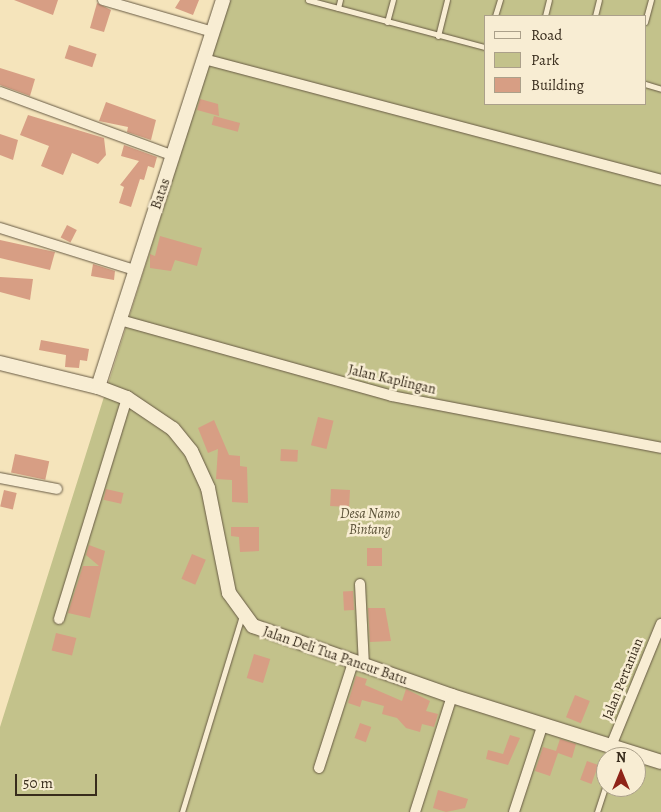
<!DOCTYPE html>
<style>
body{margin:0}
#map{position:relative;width:661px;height:812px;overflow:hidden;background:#f5e4bb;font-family:Alegreya,serif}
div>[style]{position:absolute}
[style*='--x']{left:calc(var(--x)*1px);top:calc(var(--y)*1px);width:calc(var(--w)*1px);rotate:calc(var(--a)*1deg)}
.green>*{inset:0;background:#c3c28b}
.building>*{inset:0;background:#d79e84;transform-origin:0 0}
.roads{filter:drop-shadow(0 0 1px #675a44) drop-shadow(0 0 1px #675a44)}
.lane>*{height:5px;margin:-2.5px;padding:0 2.5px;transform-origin:2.5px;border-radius:2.5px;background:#f8edd3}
.street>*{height:10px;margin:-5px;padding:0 5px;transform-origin:5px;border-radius:5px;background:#f8edd3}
.secondary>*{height:14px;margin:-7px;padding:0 7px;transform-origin:7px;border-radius:7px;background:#f8edd3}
span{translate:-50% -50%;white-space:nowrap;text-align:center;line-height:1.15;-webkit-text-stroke:5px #f8edd3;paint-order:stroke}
.street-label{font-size:14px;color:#382c1c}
.park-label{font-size:14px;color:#5b5238;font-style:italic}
.legend{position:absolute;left:484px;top:15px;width:162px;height:90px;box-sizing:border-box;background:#f8edd3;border:1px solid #aba08a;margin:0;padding:6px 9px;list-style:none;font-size:15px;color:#382c1c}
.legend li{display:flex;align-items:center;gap:10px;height:25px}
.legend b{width:25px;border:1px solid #aba08a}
.north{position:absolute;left:596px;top:747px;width:50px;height:50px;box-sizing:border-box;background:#f8edd3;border:1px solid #aba08a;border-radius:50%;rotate:0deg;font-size:14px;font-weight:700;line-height:20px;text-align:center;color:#382c1c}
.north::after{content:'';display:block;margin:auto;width:18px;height:22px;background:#8f2418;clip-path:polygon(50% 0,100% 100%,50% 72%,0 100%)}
.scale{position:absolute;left:15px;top:774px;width:82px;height:22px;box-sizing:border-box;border:2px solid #382c1c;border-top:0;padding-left:6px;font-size:15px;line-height:18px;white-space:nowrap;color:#382c1c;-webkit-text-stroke:4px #f8edd3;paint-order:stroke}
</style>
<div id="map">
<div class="green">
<div style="clip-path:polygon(evenodd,229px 0,661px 0,661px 812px,0 812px,0 727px,229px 0,485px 16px,645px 16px,645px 104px,485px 104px,485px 16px,229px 0,606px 757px,636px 757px,636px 787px,606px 787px,606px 757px)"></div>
</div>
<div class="building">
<div style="clip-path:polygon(14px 0,58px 0,53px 15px)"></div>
<div style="clip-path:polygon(180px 0,199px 0,193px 15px,175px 8px)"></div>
<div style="clip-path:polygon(97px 3px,111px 10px,104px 32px,90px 28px)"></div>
<div style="left:69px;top:45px;width:29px;height:14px;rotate:18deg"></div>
<div style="clip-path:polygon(0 68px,35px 79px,30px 96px,0 85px)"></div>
<div style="clip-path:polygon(200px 99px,218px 104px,219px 116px,197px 110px)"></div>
<div style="clip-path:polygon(106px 102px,156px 120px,151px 140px,127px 132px,128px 127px,99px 121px)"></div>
<div style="clip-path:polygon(28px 115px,104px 138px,106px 155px,98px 164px,72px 153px,63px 175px,41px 166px,49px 146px,20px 135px)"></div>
<div style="left:214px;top:116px;width:27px;height:9px;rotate:15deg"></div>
<div style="clip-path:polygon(0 134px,18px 140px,13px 160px,0 155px)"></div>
<div style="clip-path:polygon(124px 145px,157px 157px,154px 168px,148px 166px,144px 180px,140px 179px,131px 207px,119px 203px,124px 187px,120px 185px,139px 161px,121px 156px)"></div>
<div style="left:67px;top:225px;width:11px;height:14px;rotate:27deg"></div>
<div style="clip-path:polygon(160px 236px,202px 248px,197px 266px,175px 260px,171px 271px,150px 268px,150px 254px,155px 256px)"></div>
<div style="clip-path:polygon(0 240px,55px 252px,50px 270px,0 258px)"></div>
<div style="clip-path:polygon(93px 264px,115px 271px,114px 280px,91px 276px)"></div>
<div style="clip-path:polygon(0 277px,33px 279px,30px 300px,0 292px)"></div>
<div style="clip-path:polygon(41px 340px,89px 349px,87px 361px,80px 360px,79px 368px,65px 367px,66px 355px,39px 350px)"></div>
<div style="left:318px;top:417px;width:16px;height:29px;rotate:14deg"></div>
<div style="clip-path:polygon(214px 420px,229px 455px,240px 456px,240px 466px,247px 467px,248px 503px,232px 502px,232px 480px,216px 479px,218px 449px,208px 453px,198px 428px)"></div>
<div style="left:281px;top:449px;width:17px;height:12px;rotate:3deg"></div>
<div style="left:15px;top:454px;width:35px;height:19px;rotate:12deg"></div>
<div style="left:106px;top:489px;width:18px;height:11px;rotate:13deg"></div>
<div style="left:331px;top:489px;width:19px;height:17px;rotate:3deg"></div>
<div style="left:4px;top:490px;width:13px;height:17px;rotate:13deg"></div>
<div style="clip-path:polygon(231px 527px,259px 527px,259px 551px,240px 552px,239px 537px,231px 536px)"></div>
<div style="clip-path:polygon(89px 545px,105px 551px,90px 618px,68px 613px,83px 566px,99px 566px,86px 555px)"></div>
<div style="left:367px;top:548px;width:15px;height:18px"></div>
<div style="left:192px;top:554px;width:15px;height:27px;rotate:23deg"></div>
<div style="left:353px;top:591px;width:19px;height:10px;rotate:87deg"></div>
<div style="clip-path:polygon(368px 608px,385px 608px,391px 641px,370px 642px)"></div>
<div style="left:56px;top:633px;width:21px;height:18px;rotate:14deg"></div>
<div style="left:254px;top:654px;width:17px;height:25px;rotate:17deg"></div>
<div style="clip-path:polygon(356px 676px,367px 679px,365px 685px,402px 701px,406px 689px,430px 701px,426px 711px,438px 714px,434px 727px,422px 724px,420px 732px,406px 728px,397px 718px,382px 714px,384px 706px,362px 700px,360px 707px,348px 703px)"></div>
<div style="left:575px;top:695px;width:16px;height:24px;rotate:22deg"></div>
<div style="left:360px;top:723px;width:12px;height:16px;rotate:20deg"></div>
<div style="clip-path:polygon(510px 735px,520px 738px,508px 765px,486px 759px,488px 750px,503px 754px)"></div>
<div style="clip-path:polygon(560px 739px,576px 744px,572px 758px,558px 753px,550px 776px,535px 771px,543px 747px,556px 751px)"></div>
<div style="left:587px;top:761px;width:12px;height:20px;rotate:20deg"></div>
<div style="clip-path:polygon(438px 790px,468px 799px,465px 808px,446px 812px,433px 808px)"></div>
</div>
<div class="roads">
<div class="lane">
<div style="--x:308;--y:0;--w:183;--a:14.9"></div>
<div style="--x:338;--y:8;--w:8;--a:-76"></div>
<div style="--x:495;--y:16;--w:17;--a:-73"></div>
<div style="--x:545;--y:16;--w:16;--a:-76"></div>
<div style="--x:595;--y:16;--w:16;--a:-76"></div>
<div style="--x:387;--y:22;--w:23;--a:-75"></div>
<div style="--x:645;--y:22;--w:23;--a:-75"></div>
<div style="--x:438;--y:36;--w:37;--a:-76"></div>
<div style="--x:645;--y:84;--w:17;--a:17"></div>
<div style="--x:182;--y:812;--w:205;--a:-73"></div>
<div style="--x:597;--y:812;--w:29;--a:-72"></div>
</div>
<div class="street">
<div style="--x:103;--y:0;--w:115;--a:16.2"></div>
<div style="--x:204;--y:59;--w:473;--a:14.8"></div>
<div style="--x:0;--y:92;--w:185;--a:20.2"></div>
<div style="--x:0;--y:228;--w:141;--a:17.3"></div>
<div style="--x:120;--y:320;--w:282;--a:15.6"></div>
<div style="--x:392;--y:396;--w:274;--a:10.9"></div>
<div style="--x:0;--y:478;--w:58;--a:10.9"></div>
<div style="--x:360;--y:584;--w:83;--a:87.2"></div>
<div style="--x:59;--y:619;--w:231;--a:-72.9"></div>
<div style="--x:611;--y:746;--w:132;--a:-67.7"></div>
<div style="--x:319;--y:768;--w:110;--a:-72.1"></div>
<div style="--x:415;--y:812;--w:122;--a:-72.3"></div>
<div style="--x:514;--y:812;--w:93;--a:-71.8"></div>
</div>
<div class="secondary">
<div style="--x:0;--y:363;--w:101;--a:13.8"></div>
<div style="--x:98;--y:387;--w:31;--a:21"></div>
<div style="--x:127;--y:398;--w:55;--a:34"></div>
<div style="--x:173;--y:429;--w:28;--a:51"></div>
<div style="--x:191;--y:451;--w:41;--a:65.3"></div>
<div style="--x:208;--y:488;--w:107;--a:78.7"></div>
<div style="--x:229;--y:593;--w:41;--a:54"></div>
<div style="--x:253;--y:626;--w:211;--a:19.4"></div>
<div style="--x:452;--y:696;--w:219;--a:17.5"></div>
<div style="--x:98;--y:387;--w:407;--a:-72.1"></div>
</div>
</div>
<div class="street-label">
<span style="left:161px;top:194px;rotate:-71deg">Batas</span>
<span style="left:392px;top:380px;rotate:13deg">Jalan Kaplingan</span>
<span style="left:335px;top:656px;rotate:19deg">Jalan Deli Tua Pancur Batu</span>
<span style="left:623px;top:679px;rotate:-68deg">Jalan Pertanian</span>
</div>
<div class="park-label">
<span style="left:370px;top:522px">Desa Namo<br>Bintang</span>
</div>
<ul class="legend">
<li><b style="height:6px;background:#f8edd3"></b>Road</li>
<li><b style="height:14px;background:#c3c28b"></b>Park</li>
<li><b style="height:14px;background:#d79e84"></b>Building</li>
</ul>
<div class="north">N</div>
<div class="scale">50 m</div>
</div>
